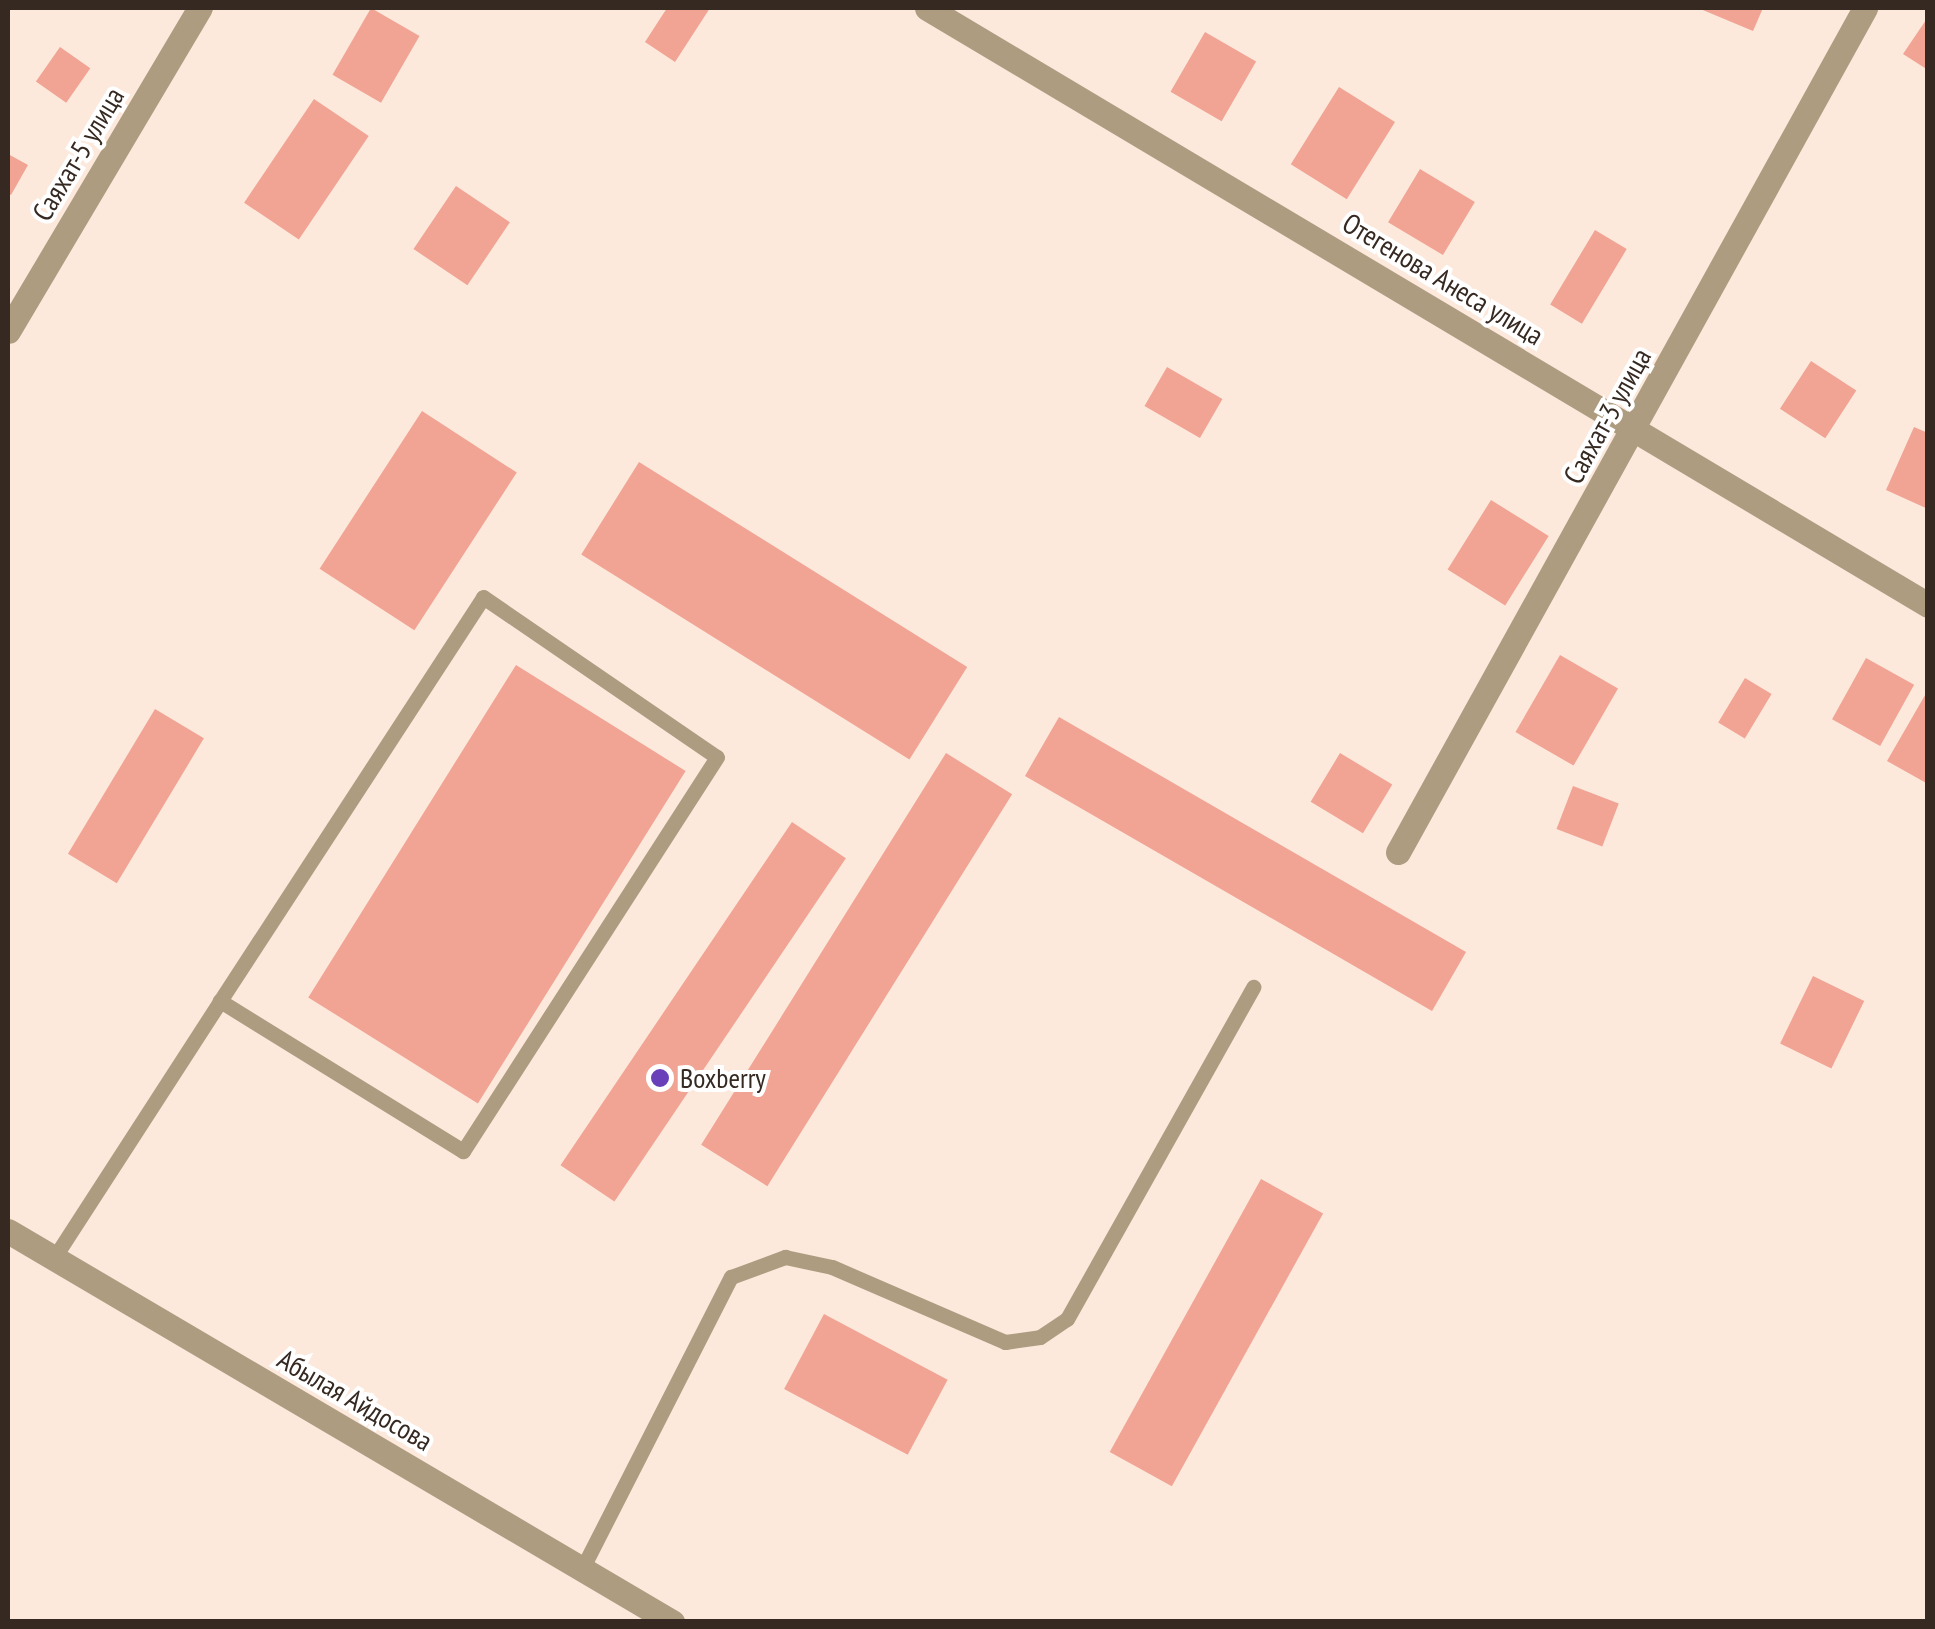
<!DOCTYPE html>
<meta charset="utf-8">
<style>
body{margin:0}
#map{position:relative;width:1935px;height:1629px;overflow:hidden;background:#fce9dc;font-family:"PT Sans Narrow",sans-serif}
div>[style]{position:absolute}
[style*='--x']{left:calc(var(--x)*1px);top:calc(var(--y)*1px);width:calc(var(--w)*1px);rotate:calc(var(--a)*1deg)}
.building>*{inset:0;background:#f1a394;transform-origin:0 0}
.service>*{height:15px;margin:-7.5px;padding:0 7.5px;transform-origin:7.5px;border-radius:7.5px;background:#ae9c81}
.minor>*{height:25px;margin:-12.5px;padding:0 12.5px;transform-origin:12.5px;border-radius:12.5px;background:#ae9c81}
.dots>*{width:28px;height:28px;translate:-50% -50%;box-sizing:border-box;border:5px solid #fff;border-radius:50%}
span{translate:-50% -50%;white-space:nowrap;text-align:center;line-height:1.15;-webkit-text-stroke:8px #fff;paint-order:stroke}
.street-label{font-size:28px;color:#352921}
.poi-label{font-size:28px;color:#352921}
.left{translate:0 -50%;text-align:left}
.frame{position:absolute;inset:0;border:10px solid #352921;pointer-events:none}
</style>
<div id="map">
<div class="building">
<div style="left:371px;top:8px;width:56px;height:77px;rotate:30deg"></div>
<div style="clip-path:polygon(667px 8px,710px 8px,675px 62px,645px 42px)"></div>
<div style="clip-path:polygon(1698px 8px,1763px 8px,1753px 31px)"></div>
<div style="clip-path:polygon(1928px 17px,1928px 70px,1903px 54px)"></div>
<div style="left:1205px;top:32px;width:59px;height:69px;rotate:30deg"></div>
<div style="left:60px;top:47px;width:37px;height:42px;rotate:35deg"></div>
<div style="left:1339px;top:87px;width:66px;height:91px;rotate:32deg"></div>
<div style="left:314px;top:99px;width:66px;height:125px;rotate:34deg"></div>
<div style="clip-path:polygon(8px 154px,28px 165px,11px 195px,8px 193px)"></div>
<div style="left:1420px;top:169px;width:64px;height:62px;rotate:31deg"></div>
<div style="left:456px;top:186px;width:65px;height:76px;rotate:34deg"></div>
<div style="left:1595px;top:230px;width:37px;height:87px;rotate:31deg"></div>
<div style="left:1811px;top:361px;width:54px;height:57px;rotate:33deg"></div>
<div style="left:1167px;top:367px;width:64px;height:45px;rotate:30deg"></div>
<div style="left:422px;top:411px;width:113px;height:188px;rotate:33deg"></div>
<div style="clip-path:polygon(1914px 427px,1928px 433px,1928px 509px,1886px 490px)"></div>
<div style="left:639px;top:462px;width:387px;height:109px;rotate:32deg"></div>
<div style="left:1491px;top:500px;width:68px;height:82px;rotate:32deg"></div>
<div style="left:1560px;top:655px;width:67px;height:89px;rotate:30deg"></div>
<div style="left:1866px;top:658px;width:55px;height:70px;rotate:29deg"></div>
<div style="left:516px;top:665px;width:200px;height:392px;rotate:32deg"></div>
<div style="left:1745px;top:678px;width:31px;height:52px;rotate:31deg"></div>
<div style="clip-path:polygon(1928px 690px,1928px 784px,1887px 761px)"></div>
<div style="left:155px;top:709px;width:57px;height:169px;rotate:31deg"></div>
<div style="left:1059px;top:717px;width:470px;height:68px;rotate:30deg"></div>
<div style="left:946px;top:753px;width:78px;height:462px;rotate:32deg"></div>
<div style="left:1340px;top:753px;width:61px;height:57px;rotate:31deg"></div>
<div style="left:1573px;top:786px;width:49px;height:46px;rotate:21deg"></div>
<div style="left:792px;top:822px;width:65px;height:414px;rotate:34deg"></div>
<div style="left:1813px;top:976px;width:57px;height:75px;rotate:26deg"></div>
<div style="left:1261px;top:1179px;width:71px;height:312px;rotate:29deg"></div>
<div style="left:824px;top:1314px;width:140px;height:85px;rotate:28deg"></div>
</div>
<div class="service">
<div style="--x:54;--y:1258;--w:306;--a:-57.1"></div>
<div style="--x:220;--y:1001;--w:482;--a:-56.9"></div>
<div style="--x:483;--y:597;--w:283;--a:34.4"></div>
<div style="--x:717;--y:757;--w:469;--a:122.8"></div>
<div style="--x:463;--y:1151;--w:286;--a:-148.3"></div>
<div style="--x:582;--y:1569;--w:328;--a:-63"></div>
<div style="--x:731;--y:1277;--w:58;--a:-20.3"></div>
<div style="--x:785;--y:1257;--w:48;--a:12"></div>
<div style="--x:832;--y:1267;--w:189;--a:23.4"></div>
<div style="--x:1005;--y:1342;--w:35;--a:-8"></div>
<div style="--x:1040;--y:1337;--w:32;--a:-34"></div>
<div style="--x:1067;--y:1319;--w:381;--a:-60.7"></div>
</div>
<div class="minor">
<div style="--x:927;--y:8;--w:1166;--a:30.81"></div>
<div style="--x:8;--y:331;--w:376;--a:-59.3"></div>
<div style="--x:1398;--y:852;--w:965;--a:-61.04"></div>
<div style="--x:8;--y:1231;--w:771;--a:30.49"></div>
</div>
<div class="dots">
<div style="left:660px;top:1078px;background:#6940b9"></div>
</div>
<div class="street-label">
<span style="left:78px;top:154px;rotate:-59deg">Саяхат-5 улица</span>
<span style="left:1443px;top:279px;rotate:31deg">Отегенова Анеса улица</span>
<span style="left:1607px;top:416px;rotate:-61deg">Саяхат-3 улица</span>
<span style="left:355px;top:1400px;rotate:30deg">Абылая Айдосова</span>
</div>
<div class="poi-label">
<span class="left" style="left:680px;top:1078px">Boxberry</span>
</div>
<div class="frame"></div>
</div>
